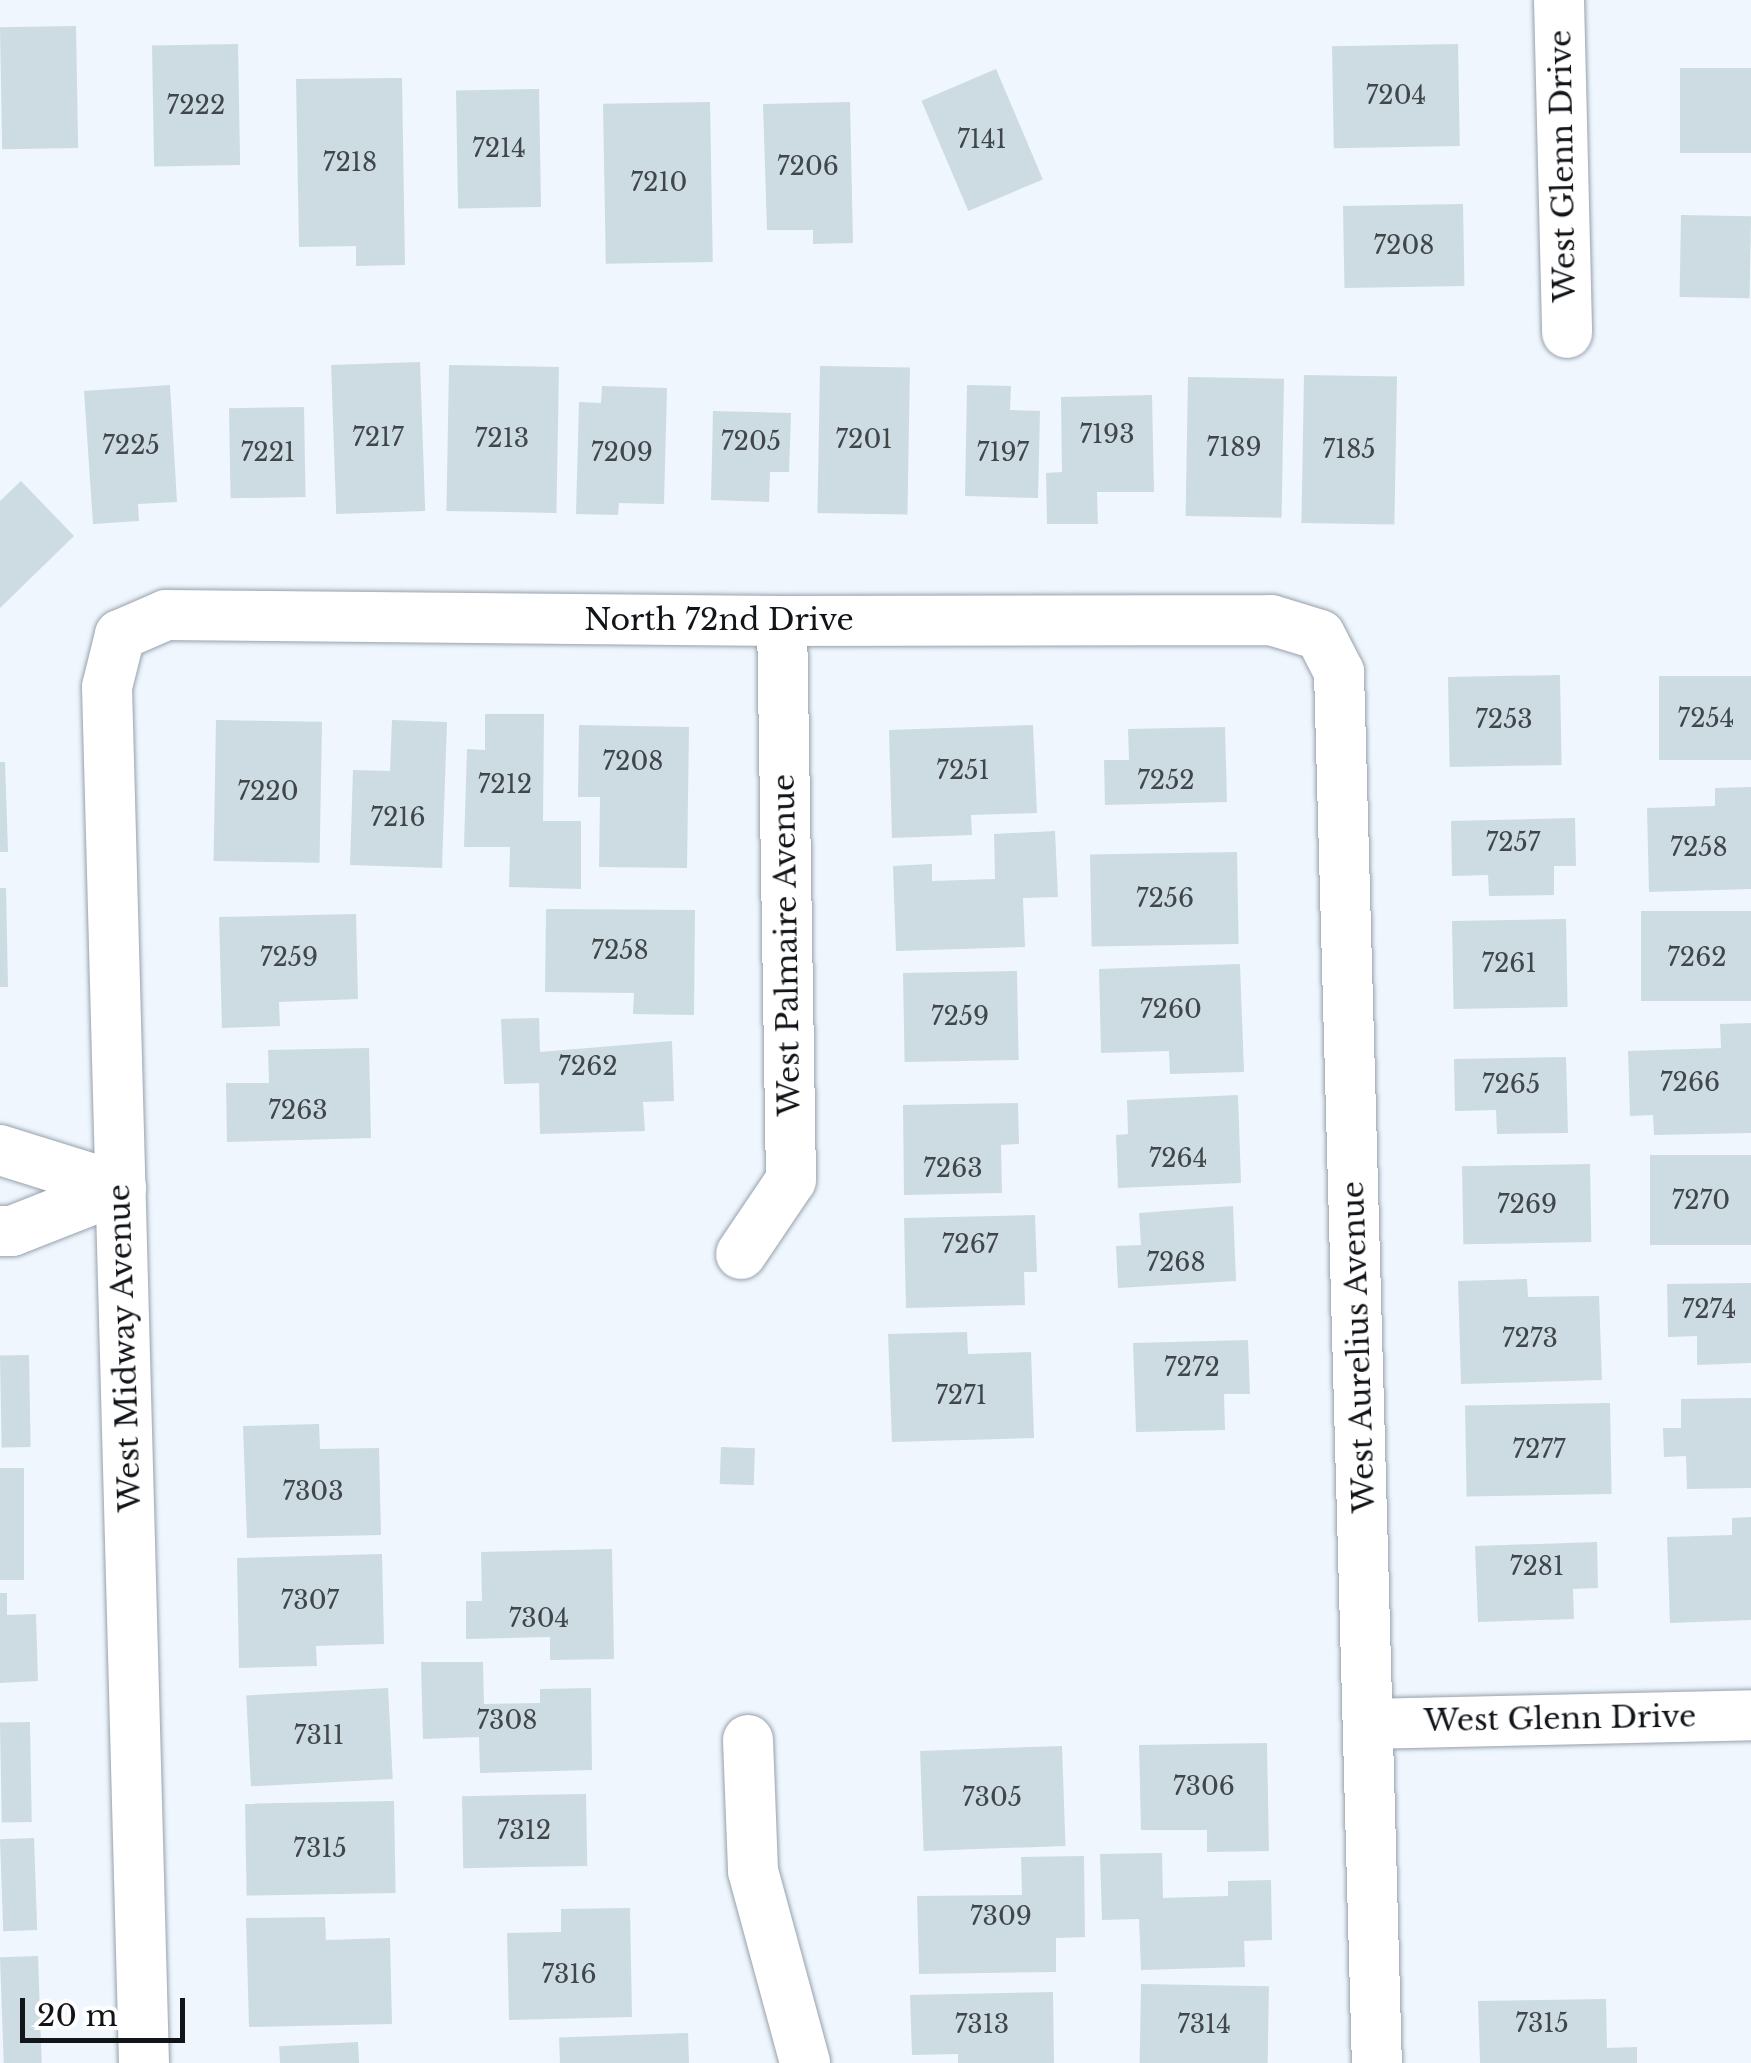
<!DOCTYPE html>
<style>
body{margin:0}
#map{position:relative;width:1751px;height:2063px;overflow:hidden;background:#eff6fd;font-family:"Libre Baskerville",serif}
div>[style]{position:absolute}
[style*='--x']{left:calc(var(--x)*1px);top:calc(var(--y)*1px);width:calc(var(--w)*1px);rotate:calc(var(--a)*1deg)}
.building>*{inset:0;background:#ccdce2;transform-origin:0 0}
.roads{filter:drop-shadow(0 0 2px #97a1ac) drop-shadow(0 0 2px #97a1ac)}
.minor>*{height:50px;margin:-25px;padding:0 25px;transform-origin:25px;border-radius:25px;background:#fff}
span{translate:-50% -50%;white-space:nowrap;text-align:center;line-height:1.15;-webkit-text-stroke:8px #fff;paint-order:stroke}
.number-label{font-size:25px;color:#40464a}
.number-label span{-webkit-text-stroke-width:0}
.street-label{font-size:30px;color:#111418}
.scale{position:absolute;left:20px;top:1998px;width:165px;height:45px;box-sizing:border-box;border:5px solid #111418;border-top:0;padding-left:12px;font-size:30px;line-height:35px;white-space:nowrap;color:#111418;-webkit-text-stroke:8px #fff;paint-order:stroke}
</style>
<div id="map">
<div class="building">
<div style="left:76px;top:26px;width:122px;height:76px;rotate:89deg"></div>
<div style="left:238px;top:44px;width:121px;height:86px;rotate:89deg"></div>
<div style="left:1458px;top:44px;width:102px;height:126px;rotate:89deg"></div>
<div style="left:1751px;top:68px;width:85px;height:71px;rotate:90deg"></div>
<div style="left:996px;top:69px;width:120px;height:81px;rotate:67deg"></div>
<div style="clip-path:polygon(402px 78px,405px 265px,356px 266px,356px 246px,299px 247px,296px 79px)"></div>
<div style="left:539px;top:89px;width:118px;height:83px;rotate:89deg"></div>
<div style="left:710px;top:102px;width:160px;height:107px;rotate:89deg"></div>
<div style="clip-path:polygon(850px 102px,853px 243px,813px 244px,813px 230px,767px 230px,763px 104px)"></div>
<div style="left:1463px;top:204px;width:82px;height:120px;rotate:89deg"></div>
<div style="left:1681px;top:215px;width:70px;height:82px;rotate:1deg"></div>
<div style="left:420px;top:362px;width:149px;height:89px;rotate:88deg"></div>
<div style="left:449px;top:365px;width:110px;height:146px;rotate:1deg"></div>
<div style="left:820px;top:366px;width:90px;height:147px;rotate:1deg"></div>
<div style="left:1304px;top:375px;width:93px;height:148px;rotate:1deg"></div>
<div style="left:1188px;top:377px;width:96px;height:139px;rotate:1deg"></div>
<div style="clip-path:polygon(170px 385px,177px 502px,138px 504px,139px 521px,93px 524px,84px 391px)"></div>
<div style="clip-path:polygon(967px 385px,1011px 386px,1010px 410px,1040px 411px,1038px 498px,965px 496px)"></div>
<div style="clip-path:polygon(602px 386px,667px 388px,664px 504px,619px 503px,618px 515px,576px 514px,579px 402px,601px 403px)"></div>
<div style="clip-path:polygon(1152px 395px,1154px 492px,1097px 492px,1098px 524px,1047px 524px,1046px 473px,1062px 472px,1061px 397px)"></div>
<div style="left:304px;top:407px;width:90px;height:75px;rotate:89deg"></div>
<div style="clip-path:polygon(713px 411px,791px 413px,789px 472px,770px 472px,769px 502px,711px 500px)"></div>
<div style="clip-path:polygon(21px 481px,74px 536px,0 608px,0 501px)"></div>
<div style="left:1560px;top:675px;width:90px;height:112px;rotate:89deg"></div>
<div style="left:1751px;top:676px;width:84px;height:92px;rotate:90deg"></div>
<div style="clip-path:polygon(485px 714px,544px 714px,543px 821px,581px 821px,581px 889px,509px 887px,510px 847px,464px 847px,467px 749px,485px 750px)"></div>
<div style="left:216px;top:720px;width:106px;height:141px;rotate:1deg"></div>
<div style="clip-path:polygon(392px 720px,447px 722px,442px 868px,350px 865px,353px 770px,390px 771px)"></div>
<div style="clip-path:polygon(579px 725px,689px 727px,687px 868px,599px 867px,600px 797px,578px 797px)"></div>
<div style="clip-path:polygon(1033px 725px,1037px 813px,971px 815px,972px 835px,892px 838px,889px 730px)"></div>
<div style="clip-path:polygon(1225px 727px,1227px 802px,1105px 805px,1104px 760px,1129px 760px,1128px 729px)"></div>
<div style="clip-path:polygon(0 762px,5px 762px,8px 852px,0 852px)"></div>
<div style="clip-path:polygon(1751px 787px,1751px 889px,1649px 892px,1647px 808px,1715px 806px,1715px 788px)"></div>
<div style="clip-path:polygon(1575px 818px,1576px 866px,1554px 866px,1554px 895px,1489px 896px,1488px 875px,1452px 876px,1451px 821px)"></div>
<div style="clip-path:polygon(1055px 831px,1058px 897px,1023px 898px,1025px 947px,896px 951px,893px 866px,932px 864px,932px 881px,995px 879px,994px 834px)"></div>
<div style="left:1237px;top:852px;width:92px;height:147px;rotate:89deg"></div>
<div style="clip-path:polygon(0 888px,6px 888px,8px 987px,0 987px)"></div>
<div style="clip-path:polygon(546px 909px,695px 910px,694px 1015px,633px 1014px,634px 993px,545px 992px)"></div>
<div style="left:1751px;top:911px;width:90px;height:110px;rotate:90deg"></div>
<div style="clip-path:polygon(356px 914px,358px 999px,279px 1002px,280px 1026px,222px 1028px,219px 917px)"></div>
<div style="left:1566px;top:919px;width:88px;height:114px;rotate:89deg"></div>
<div style="clip-path:polygon(1240px 964px,1244px 1072px,1170px 1074px,1169px 1051px,1101px 1053px,1099px 969px)"></div>
<div style="left:1017px;top:971px;width:89px;height:114px;rotate:89deg"></div>
<div style="clip-path:polygon(539px 1018px,540px 1052px,672px 1041px,674px 1101px,643px 1102px,645px 1131px,540px 1134px,539px 1083px,504px 1084px,501px 1019px)"></div>
<div style="clip-path:polygon(1751px 1023px,1751px 1133px,1654px 1135px,1653px 1115px,1630px 1116px,1628px 1051px,1721px 1048px,1720px 1024px)"></div>
<div style="clip-path:polygon(369px 1048px,371px 1138px,227px 1142px,226px 1083px,269px 1083px,268px 1050px)"></div>
<div style="clip-path:polygon(1566px 1057px,1568px 1133px,1497px 1134px,1496px 1110px,1455px 1111px,1454px 1059px)"></div>
<div style="clip-path:polygon(1238px 1095px,1241px 1183px,1118px 1188px,1116px 1135px,1128px 1134px,1127px 1100px)"></div>
<div style="clip-path:polygon(1018px 1103px,1019px 1144px,1001px 1145px,1002px 1193px,904px 1195px,903px 1105px)"></div>
<div style="left:1751px;top:1155px;width:90px;height:101px;rotate:90deg"></div>
<div style="left:1590px;top:1164px;width:78px;height:128px;rotate:89deg"></div>
<div style="clip-path:polygon(1233px 1206px,1236px 1281px,1118px 1288px,1116px 1246px,1141px 1245px,1139px 1213px)"></div>
<div style="clip-path:polygon(1035px 1215px,1037px 1272px,1024px 1272px,1025px 1305px,906px 1308px,904px 1218px)"></div>
<div style="clip-path:polygon(1527px 1279px,1528px 1297px,1599px 1296px,1602px 1380px,1461px 1384px,1458px 1281px)"></div>
<div style="clip-path:polygon(1751px 1283px,1751px 1363px,1697px 1365px,1697px 1336px,1668px 1337px,1667px 1284px)"></div>
<div style="clip-path:polygon(967px 1332px,968px 1354px,1031px 1352px,1034px 1438px,892px 1442px,888px 1334px)"></div>
<div style="clip-path:polygon(1248px 1340px,1250px 1394px,1224px 1394px,1225px 1430px,1136px 1432px,1133px 1343px)"></div>
<div style="left:29px;top:1355px;width:92px;height:29px;rotate:89deg"></div>
<div style="clip-path:polygon(1751px 1398px,1751px 1488px,1687px 1489px,1686px 1456px,1664px 1457px,1663px 1428px,1681px 1428px,1681px 1399px)"></div>
<div style="left:1610px;top:1403px;width:91px;height:145px;rotate:89deg"></div>
<div style="clip-path:polygon(319px 1424px,320px 1449px,379px 1448px,381px 1535px,247px 1538px,243px 1426px)"></div>
<div style="left:721px;top:1447px;width:34px;height:37px;rotate:2deg"></div>
<div style="left:0;top:1468px;width:24px;height:112px"></div>
<div style="clip-path:polygon(1751px 1517px,1751px 1620px,1670px 1623px,1667px 1537px,1732px 1535px,1732px 1518px)"></div>
<div style="clip-path:polygon(1597px 1542px,1598px 1588px,1573px 1589px,1574px 1619px,1478px 1622px,1475px 1546px)"></div>
<div style="clip-path:polygon(612px 1549px,614px 1659px,550px 1660px,550px 1637px,466px 1639px,466px 1601px,482px 1601px,481px 1552px)"></div>
<div style="clip-path:polygon(382px 1554px,384px 1644px,316px 1646px,317px 1666px,239px 1668px,237px 1558px)"></div>
<div style="clip-path:polygon(0 1593px,7px 1593px,7px 1615px,36px 1614px,38px 1681px,0 1683px)"></div>
<div style="clip-path:polygon(421px 1662px,483px 1662px,484px 1704px,540px 1703px,540px 1689px,591px 1688px,592px 1770px,480px 1773px,479px 1737px,423px 1739px)"></div>
<div style="left:388px;top:1688px;width:91px;height:142px;rotate:87deg"></div>
<div style="left:30px;top:1722px;width:100px;height:30px;rotate:89deg"></div>
<div style="clip-path:polygon(1267px 1743px,1269px 1851px,1207px 1852px,1207px 1830px,1141px 1830px,1139px 1745px)"></div>
<div style="left:1062px;top:1746px;width:100px;height:142px;rotate:88deg"></div>
<div style="left:586px;top:1794px;width:72px;height:124px;rotate:89deg"></div>
<div style="left:394px;top:1801px;width:92px;height:149px;rotate:89deg"></div>
<div style="left:34px;top:1838px;width:92px;height:34px;rotate:88deg"></div>
<div style="clip-path:polygon(1162px 1853px,1163px 1898px,1228px 1896px,1228px 1881px,1271px 1880px,1272px 1940px,1244px 1941px,1245px 1967px,1141px 1970px,1139px 1919px,1102px 1920px,1100px 1854px)"></div>
<div style="clip-path:polygon(1084px 1856px,1085px 1937px,1056px 1938px,1056px 1972px,919px 1974px,917px 1896px,1022px 1895px,1021px 1857px)"></div>
<div style="clip-path:polygon(630px 1908px,632px 2017px,509px 2020px,507px 1933px,561px 1932px,561px 1909px)"></div>
<div style="clip-path:polygon(325px 1917px,326px 1940px,390px 1938px,392px 2024px,249px 2027px,246px 1918px)"></div>
<div style="left:38px;top:1956px;width:107px;height:38px;rotate:88deg"></div>
<div style="left:1141px;top:1984px;width:128px;height:79px;rotate:1deg"></div>
<div style="clip-path:polygon(1053px 1992px,1054px 2063px,958px 2063px,958px 2054px,912px 2055px,910px 1995px)"></div>
<div style="clip-path:polygon(1606px 1999px,1607px 2048px,1637px 2047px,1637px 2063px,1480px 2063px,1478px 2001px)"></div>
<div style="left:688px;top:2033px;width:30px;height:129px;rotate:88deg"></div>
<div style="left:358px;top:2042px;width:21px;height:79px;rotate:87deg"></div>
</div>
<div class="roads">
<div class="minor">
<div style="--x:1559;--y:0;--w:333;--a:88.6"></div>
<div style="--x:0;--y:1150;--w:127;--a:17.4"></div>
<div style="--x:0;--y:1231;--w:12;--a:0"></div>
<div style="--x:12;--y:1231;--w:117;--a:-21.5"></div>
<div style="--x:741;--y:1254;--w:89;--a:-56"></div>
<div style="--x:791;--y:1180;--w:559;--a:-90.92"></div>
<div style="--x:1369;--y:1724;--w:382;--a:-1.3"></div>
<div style="--x:748;--y:1740;--w:131;--a:87.8"></div>
<div style="--x:753;--y:1871;--w:199;--a:74.8"></div>
<div style="--x:144;--y:2063;--w:1376;--a:-91.54"></div>
<div style="--x:107;--y:687;--w:54;--a:-76"></div>
<div style="--x:120;--y:635;--w:50;--a:-23.5"></div>
<div style="--x:166;--y:615;--w:616;--a:0.56"></div>
<div style="--x:782;--y:621;--w:489;--a:-0.1"></div>
<div style="--x:1271;--y:620;--w:51;--a:17"></div>
<div style="--x:1320;--y:635;--w:42;--a:62.8"></div>
<div style="--x:1339;--y:672;--w:1392;--a:88.44"></div>
</div>
</div>
<div class="number-label">
<span style="left:1396px;top:96px">7204</span>
<span style="left:196px;top:106px">7222</span>
<span style="left:982px;top:140px">7141</span>
<span style="left:499px;top:149px">7214</span>
<span style="left:350px;top:163px">7218</span>
<span style="left:808px;top:167px">7206</span>
<span style="left:659px;top:183px">7210</span>
<span style="left:1404px;top:246px">7208</span>
<span style="left:1107px;top:435px">7193</span>
<span style="left:378px;top:438px">7217</span>
<span style="left:502px;top:439px">7213</span>
<span style="left:864px;top:440px">7201</span>
<span style="left:751px;top:442px">7205</span>
<span style="left:131px;top:446px">7225</span>
<span style="left:1234px;top:448px">7189</span>
<span style="left:1349px;top:450px">7185</span>
<span style="left:268px;top:453px">7221</span>
<span style="left:622px;top:453px">7209</span>
<span style="left:1003px;top:453px">7197</span>
<span style="left:1706px;top:719px">7254</span>
<span style="left:1504px;top:720px">7253</span>
<span style="left:633px;top:762px">7208</span>
<span style="left:963px;top:771px">7251</span>
<span style="left:1166px;top:781px">7252</span>
<span style="left:505px;top:785px">7212</span>
<span style="left:268px;top:792px">7220</span>
<span style="left:398px;top:818px">7216</span>
<span style="left:1513px;top:843px">7257</span>
<span style="left:1699px;top:848px">7258</span>
<span style="left:1165px;top:899px">7256</span>
<span style="left:620px;top:951px">7258</span>
<span style="left:289px;top:958px">7259</span>
<span style="left:1697px;top:958px">7262</span>
<span style="left:1509px;top:964px">7261</span>
<span style="left:1171px;top:1010px">7260</span>
<span style="left:960px;top:1017px">7259</span>
<span style="left:588px;top:1067px">7262</span>
<span style="left:1690px;top:1083px">7266</span>
<span style="left:1511px;top:1085px">7265</span>
<span style="left:298px;top:1111px">7263</span>
<span style="left:1178px;top:1159px">7264</span>
<span style="left:953px;top:1169px">7263</span>
<span style="left:1701px;top:1201px">7270</span>
<span style="left:1527px;top:1205px">7269</span>
<span style="left:970px;top:1245px">7267</span>
<span style="left:1176px;top:1263px">7268</span>
<span style="left:1709px;top:1310px">7274</span>
<span style="left:1530px;top:1339px">7273</span>
<span style="left:1192px;top:1368px">7272</span>
<span style="left:961px;top:1396px">7271</span>
<span style="left:1539px;top:1450px">7277</span>
<span style="left:313px;top:1492px">7303</span>
<span style="left:1537px;top:1567px">7281</span>
<span style="left:310px;top:1601px">7307</span>
<span style="left:539px;top:1619px">7304</span>
<span style="left:507px;top:1721px">7308</span>
<span style="left:319px;top:1736px">7311</span>
<span style="left:1204px;top:1787px">7306</span>
<span style="left:992px;top:1798px">7305</span>
<span style="left:524px;top:1831px">7312</span>
<span style="left:320px;top:1849px">7315</span>
<span style="left:1001px;top:1917px">7309</span>
<span style="left:569px;top:1975px">7316</span>
<span style="left:1542px;top:2024px">7315</span>
<span style="left:982px;top:2025px">7313</span>
<span style="left:1204px;top:2025px">7314</span>
</div>
<div class="street-label">
<span style="left:1563px;top:166px;rotate:-91deg">West Glenn Drive</span>
<span style="left:719px;top:620px">North 72nd Drive</span>
<span style="left:787px;top:945px;rotate:-91deg">West Palmaire Avenue</span>
<span style="left:1359px;top:1347px;rotate:-92deg">West Aurelius Avenue</span>
<span style="left:125px;top:1348px;rotate:-92deg">West Midway Avenue</span>
<span style="left:1560px;top:1719px;rotate:-1deg">West Glenn Drive</span>
</div>
<div class="scale">20 m</div>
</div>
